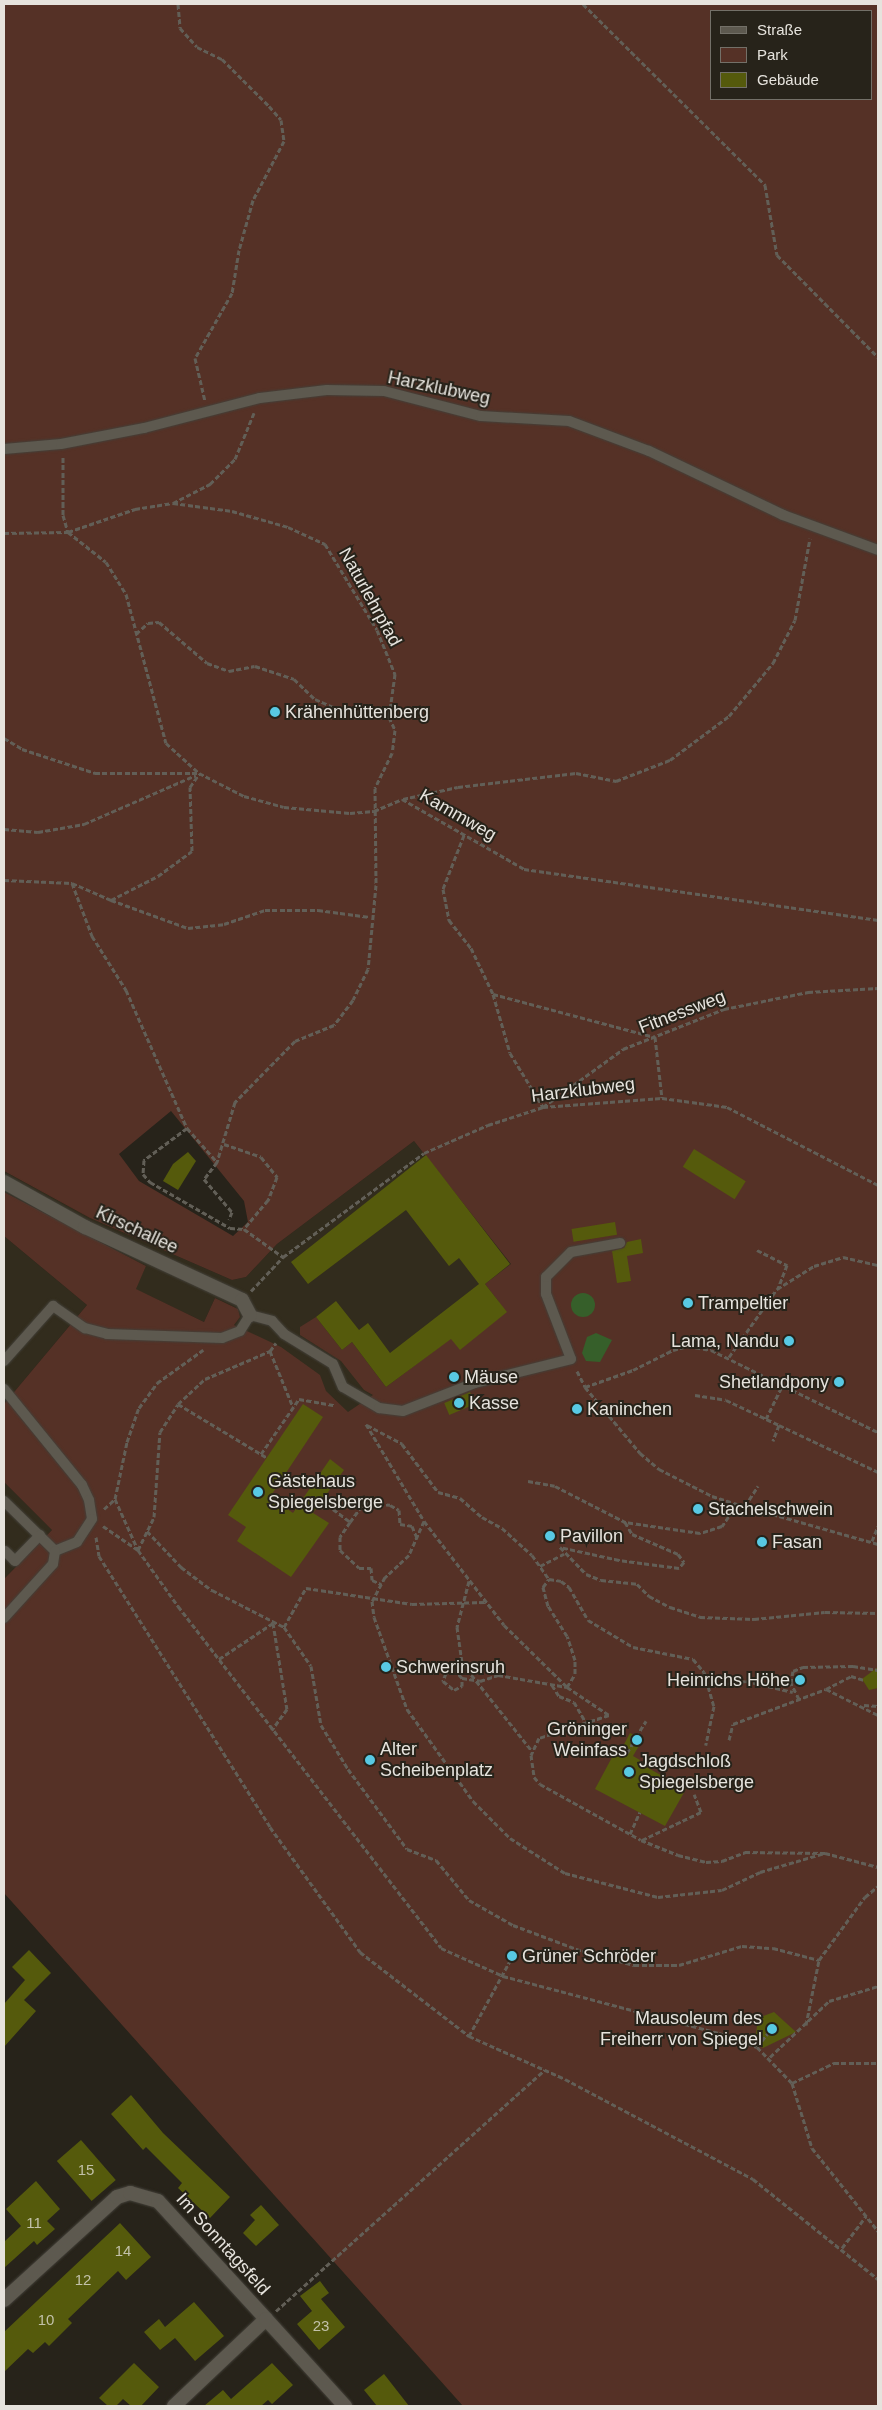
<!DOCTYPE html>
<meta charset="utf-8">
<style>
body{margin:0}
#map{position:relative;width:882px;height:2410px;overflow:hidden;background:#27231a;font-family:Helvetica,sans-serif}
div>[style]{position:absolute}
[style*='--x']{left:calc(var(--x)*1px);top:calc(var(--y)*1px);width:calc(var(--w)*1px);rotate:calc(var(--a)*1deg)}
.built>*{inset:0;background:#322c1d}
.green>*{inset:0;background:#553126}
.water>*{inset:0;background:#365f2a}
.round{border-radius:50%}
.building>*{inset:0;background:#555a0c;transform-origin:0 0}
.path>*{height:3px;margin-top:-1.5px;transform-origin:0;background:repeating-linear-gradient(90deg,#625f57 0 5px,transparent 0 7.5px)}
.path>.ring{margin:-1.5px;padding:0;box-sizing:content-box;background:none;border:3px solid #625f57;border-radius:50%}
.roads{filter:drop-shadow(0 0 1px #434039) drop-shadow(0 0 1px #434039)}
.service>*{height:10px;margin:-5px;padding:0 5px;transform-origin:5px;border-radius:5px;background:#5d594f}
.minor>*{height:14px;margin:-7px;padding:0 7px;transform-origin:7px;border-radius:7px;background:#5d594f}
.dots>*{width:14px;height:14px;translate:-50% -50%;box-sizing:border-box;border:2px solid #27231a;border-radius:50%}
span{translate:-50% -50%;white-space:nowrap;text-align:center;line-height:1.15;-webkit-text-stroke:4px #27231a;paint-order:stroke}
.number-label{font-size:15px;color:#c2c1a9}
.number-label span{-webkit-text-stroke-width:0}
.street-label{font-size:18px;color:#e6e3dd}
.poi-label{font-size:18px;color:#e6e3dd}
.left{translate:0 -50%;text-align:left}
.right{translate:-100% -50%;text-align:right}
.frame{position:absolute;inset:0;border:5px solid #e6e3dd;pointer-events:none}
.legend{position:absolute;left:710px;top:10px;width:162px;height:90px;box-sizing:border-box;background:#27231a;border:1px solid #737068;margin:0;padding:6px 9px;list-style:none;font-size:15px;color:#e6e3dd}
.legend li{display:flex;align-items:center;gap:10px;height:25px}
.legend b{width:25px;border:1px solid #737068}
</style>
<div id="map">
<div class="built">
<div style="clip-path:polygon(414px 1141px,511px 1264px,499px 1302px,386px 1387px,409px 1508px,256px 1336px,234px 1325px,238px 1309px,215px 1298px,204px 1322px,135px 1289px,146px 1266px,4px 1192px,4px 1171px,90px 1218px,232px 1280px,246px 1277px,277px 1244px)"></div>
<div style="clip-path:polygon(4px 1236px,87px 1305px,4px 1404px)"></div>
<div style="clip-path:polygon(4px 1482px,52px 1530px,4px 1579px)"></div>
</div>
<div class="green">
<div style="clip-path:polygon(evenodd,4px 4px,878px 4px,878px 2406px,463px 2406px,4px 1893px,4px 1579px,52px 1530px,4px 1482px,4px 1404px,87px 1305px,4px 1236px,4px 1192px,146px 1266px,136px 1289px,204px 1322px,215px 1298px,238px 1309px,240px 1317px,234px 1325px,281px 1347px,320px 1375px,326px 1391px,348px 1412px,373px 1395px,364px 1390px,341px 1361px,300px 1335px,300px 1327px,316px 1317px,342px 1350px,352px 1342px,386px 1387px,499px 1302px,485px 1284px,511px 1264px,414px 1141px,277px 1244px,246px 1277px,232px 1280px,90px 1218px,4px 1171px,4px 4px,711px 11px,871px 11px,871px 99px,711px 99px,711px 11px,4px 4px,171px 1111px,244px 1201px,248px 1222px,233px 1236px,139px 1181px,119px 1154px,171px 1111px)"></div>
</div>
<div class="water">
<div class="round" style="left:571px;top:1293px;width:24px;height:24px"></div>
<div style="clip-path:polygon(596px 1333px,612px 1340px,600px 1362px,586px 1361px,582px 1353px,587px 1337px)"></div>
</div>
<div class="building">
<div style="left:694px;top:1149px;width:61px;height:21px;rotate:32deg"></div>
<div style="clip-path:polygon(188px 1152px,196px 1161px,178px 1190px,163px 1181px,173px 1164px)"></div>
<div style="clip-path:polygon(426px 1155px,510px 1264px,485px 1284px,507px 1312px,460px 1350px,451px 1339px,386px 1387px,352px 1342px,342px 1350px,316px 1317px,336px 1301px,359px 1330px,368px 1323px,390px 1353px,479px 1284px,459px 1258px,449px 1266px,406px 1210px,308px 1284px,291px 1262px)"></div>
<div style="left:615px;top:1222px;width:13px;height:44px;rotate:81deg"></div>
<div style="clip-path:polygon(641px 1239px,643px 1253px,627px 1256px,631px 1281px,617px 1283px,612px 1251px,624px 1248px,627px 1242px)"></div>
<div style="left:470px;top:1392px;width:13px;height:28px;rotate:67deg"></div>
<div style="clip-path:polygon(303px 1404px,323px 1417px,270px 1497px,293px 1513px,330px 1459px,344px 1470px,313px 1513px,329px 1523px,291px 1577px,237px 1541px,246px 1527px,228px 1515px)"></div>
<div style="clip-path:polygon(878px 1667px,878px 1688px,869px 1690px,862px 1679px)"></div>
<div style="clip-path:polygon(630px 1733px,643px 1739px,633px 1756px,640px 1760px,639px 1763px,686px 1789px,665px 1826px,595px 1789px,617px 1748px,621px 1750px)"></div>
<div style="clip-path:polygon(29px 1950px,51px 1973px,24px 2000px,36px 2011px,4px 2047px,4px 2004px,25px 1980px,12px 1967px)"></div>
<div style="clip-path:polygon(774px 2012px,796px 2032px,763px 2048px,755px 2042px,758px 2018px)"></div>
<div style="clip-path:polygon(131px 2095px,163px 2133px,230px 2197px,210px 2218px,178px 2188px,182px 2183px,146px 2147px,143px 2150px,111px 2114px)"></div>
<div style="left:81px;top:2140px;width:53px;height:32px;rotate:49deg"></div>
<div style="clip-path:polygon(36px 2181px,60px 2209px,47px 2221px,55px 2229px,37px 2245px,34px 2241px,4px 2268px,4px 2242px,21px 2226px,6px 2209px)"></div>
<div style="clip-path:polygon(261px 2205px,279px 2225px,256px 2246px,243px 2233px,255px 2220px,250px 2215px)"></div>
<div style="clip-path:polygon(120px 2223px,151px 2257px,126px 2280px,118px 2271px,68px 2319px,72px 2323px,49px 2346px,45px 2342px,33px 2353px,28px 2349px,4px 2372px,4px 2332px)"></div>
<div style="clip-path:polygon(320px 2281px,329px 2293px,321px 2299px,345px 2327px,319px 2350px,297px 2324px,312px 2311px,300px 2296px)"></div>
<div style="clip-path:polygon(194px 2302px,224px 2336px,195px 2361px,175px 2338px,160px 2350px,144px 2332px,159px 2319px,165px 2327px)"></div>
<div style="clip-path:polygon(134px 2363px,159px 2387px,141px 2406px,131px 2406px,123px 2399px,116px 2406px,108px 2406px,99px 2398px)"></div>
<div style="clip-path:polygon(272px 2363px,293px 2385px,272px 2404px,268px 2400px,261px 2406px,204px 2406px,223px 2390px,231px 2399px)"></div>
<div style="clip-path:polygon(384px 2374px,409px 2406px,377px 2406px,364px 2390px)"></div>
</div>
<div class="path">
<div style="--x:178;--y:4;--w:24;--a:85"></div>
<div style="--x:180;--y:28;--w:25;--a:48"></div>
<div style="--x:197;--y:47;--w:28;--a:26"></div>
<div style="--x:222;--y:59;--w:66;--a:45"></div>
<div style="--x:269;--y:106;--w:18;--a:49"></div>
<div style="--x:281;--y:120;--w:21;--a:82"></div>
<div style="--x:284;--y:141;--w:67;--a:117.7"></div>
<div style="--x:253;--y:200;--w:52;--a:105.6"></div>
<div style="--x:239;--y:250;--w:44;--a:99.2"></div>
<div style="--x:232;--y:293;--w:75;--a:119.6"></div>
<div style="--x:195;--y:358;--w:44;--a:76.9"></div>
<div style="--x:583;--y:4;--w:257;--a:44.8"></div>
<div style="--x:765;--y:185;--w:71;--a:80.3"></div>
<div style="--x:777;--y:255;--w:144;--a:45.3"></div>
<div style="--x:63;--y:457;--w:58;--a:90"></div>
<div style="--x:63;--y:515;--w:18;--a:74"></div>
<div style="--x:68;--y:532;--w:48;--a:38.3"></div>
<div style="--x:106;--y:562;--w:38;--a:58"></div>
<div style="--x:126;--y:594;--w:154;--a:75"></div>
<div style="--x:166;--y:743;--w:45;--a:42.3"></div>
<div style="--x:173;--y:503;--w:42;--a:-27.2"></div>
<div style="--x:210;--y:484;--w:35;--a:-45"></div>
<div style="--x:235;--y:459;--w:50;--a:-67.6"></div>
<div style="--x:4;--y:533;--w:64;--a:-0.9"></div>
<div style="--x:68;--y:532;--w:71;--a:-18.9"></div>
<div style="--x:135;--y:509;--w:38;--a:-9"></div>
<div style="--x:173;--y:503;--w:60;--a:7.7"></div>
<div style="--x:232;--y:511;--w:58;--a:15.9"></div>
<div style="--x:288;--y:527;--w:41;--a:24.7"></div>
<div style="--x:325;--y:544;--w:100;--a:58.8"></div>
<div style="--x:377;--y:630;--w:48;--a:67.8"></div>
<div style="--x:395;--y:674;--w:43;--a:97.9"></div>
<div style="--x:389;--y:717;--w:14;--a:65"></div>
<div style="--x:395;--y:730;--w:23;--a:97"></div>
<div style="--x:392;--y:753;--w:39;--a:116"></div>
<div style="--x:375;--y:788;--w:97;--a:89.4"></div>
<div style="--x:376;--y:885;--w:84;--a:95.4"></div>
<div style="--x:368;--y:969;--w:34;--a:116"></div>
<div style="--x:353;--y:1000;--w:31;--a:127"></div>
<div style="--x:334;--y:1025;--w:42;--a:157.7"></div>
<div style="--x:295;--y:1041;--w:86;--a:134.5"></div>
<div style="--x:235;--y:1102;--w:63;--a:106.7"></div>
<div style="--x:217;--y:1162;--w:21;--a:127"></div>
<div style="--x:204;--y:1179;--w:43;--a:49.7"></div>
<div style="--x:232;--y:1212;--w:8;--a:113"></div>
<div style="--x:136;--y:634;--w:16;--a:-43"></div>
<div style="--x:148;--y:623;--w:11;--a:-5"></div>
<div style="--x:159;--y:622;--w:63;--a:40.5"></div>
<div style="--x:207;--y:663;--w:23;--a:20"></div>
<div style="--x:229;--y:671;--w:26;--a:-11"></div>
<div style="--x:255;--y:666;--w:41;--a:18.4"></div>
<div style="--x:294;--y:679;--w:29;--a:44"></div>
<div style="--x:315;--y:699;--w:22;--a:24"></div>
<div style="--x:335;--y:708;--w:55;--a:9.5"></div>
<div style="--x:4;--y:738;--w:21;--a:31"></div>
<div style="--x:22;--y:749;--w:77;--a:18.2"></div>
<div style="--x:95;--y:773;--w:104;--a:0"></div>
<div style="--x:199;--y:773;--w:51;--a:27.1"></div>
<div style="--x:244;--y:796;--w:41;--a:15.4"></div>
<div style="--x:284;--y:807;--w:66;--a:5.2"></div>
<div style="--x:350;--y:813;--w:24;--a:-5"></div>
<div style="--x:374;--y:811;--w:30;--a:-23"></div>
<div style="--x:402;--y:799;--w:141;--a:29.8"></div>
<div style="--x:524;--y:869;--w:358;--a:8.2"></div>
<div style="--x:403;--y:799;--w:56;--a:-12.3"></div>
<div style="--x:458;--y:787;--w:119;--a:-6.8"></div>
<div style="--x:576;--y:773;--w:41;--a:11.3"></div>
<div style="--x:616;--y:781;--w:58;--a:-21.3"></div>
<div style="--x:670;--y:760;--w:74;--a:-36.7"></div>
<div style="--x:729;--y:716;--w:69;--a:-50.3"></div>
<div style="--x:773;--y:663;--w:48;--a:-62.9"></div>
<div style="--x:795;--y:620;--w:83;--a:-79.6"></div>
<div style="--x:4;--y:829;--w:34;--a:5"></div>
<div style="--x:38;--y:832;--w:47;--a:-9.9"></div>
<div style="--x:84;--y:824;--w:122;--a:-23.6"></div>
<div style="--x:464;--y:835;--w:58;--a:111.3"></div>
<div style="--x:443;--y:889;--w:32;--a:79"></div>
<div style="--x:449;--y:920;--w:36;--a:52"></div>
<div style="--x:471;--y:948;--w:51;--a:64.4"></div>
<div style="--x:493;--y:994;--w:61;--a:73.9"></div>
<div style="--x:510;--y:1053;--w:63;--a:58.6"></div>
<div style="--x:543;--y:1107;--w:99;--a:-35.9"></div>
<div style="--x:623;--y:1049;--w:109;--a:-21.6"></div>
<div style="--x:724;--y:1009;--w:86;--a:-11.4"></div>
<div style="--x:808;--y:992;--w:70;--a:-3.3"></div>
<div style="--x:4;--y:880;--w:68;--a:2.5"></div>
<div style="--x:72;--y:883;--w:43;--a:23.6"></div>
<div style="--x:111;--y:900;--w:53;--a:-27.1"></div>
<div style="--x:158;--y:876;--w:42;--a:-36.3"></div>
<div style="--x:192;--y:851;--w:64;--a:-91.8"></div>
<div style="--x:190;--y:787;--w:16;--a:-55"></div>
<div style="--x:72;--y:883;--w:57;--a:69.3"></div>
<div style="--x:92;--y:936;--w:64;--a:57.8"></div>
<div style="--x:126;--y:990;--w:151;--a:66.2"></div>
<div style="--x:187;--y:1128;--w:45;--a:48.6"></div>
<div style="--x:111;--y:900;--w:82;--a:20"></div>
<div style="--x:188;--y:928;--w:36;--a:-6"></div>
<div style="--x:224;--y:924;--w:43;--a:-18.9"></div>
<div style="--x:265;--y:910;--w:53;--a:0"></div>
<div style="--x:318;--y:910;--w:52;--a:7.7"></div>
<div style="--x:493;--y:994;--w:168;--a:14.9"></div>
<div style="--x:655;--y:1037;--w:61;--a:83.5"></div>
<div style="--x:187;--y:1128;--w:54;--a:143.3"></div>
<div style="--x:144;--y:1160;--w:14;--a:94"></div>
<div style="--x:143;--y:1174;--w:11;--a:49"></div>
<div style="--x:150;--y:1182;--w:92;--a:29.9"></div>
<div style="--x:230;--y:1228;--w:14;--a:4"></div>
<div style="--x:244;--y:1229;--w:48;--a:35.7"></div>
<div style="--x:224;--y:1144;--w:39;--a:19"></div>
<div style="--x:261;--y:1157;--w:26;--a:51"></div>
<div style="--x:277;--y:1177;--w:25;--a:111"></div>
<div style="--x:268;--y:1200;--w:38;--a:130"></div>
<div style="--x:757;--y:1250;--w:34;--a:27"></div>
<div style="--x:787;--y:1265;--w:26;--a:111"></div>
<div style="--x:251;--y:1291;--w:47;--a:-46.7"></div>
<div style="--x:283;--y:1257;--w:175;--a:-36.4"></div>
<div style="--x:424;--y:1153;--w:70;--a:-23.6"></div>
<div style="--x:488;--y:1125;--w:58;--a:-18.1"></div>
<div style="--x:543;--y:1107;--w:119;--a:-4.3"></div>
<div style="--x:662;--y:1098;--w:66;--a:7.9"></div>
<div style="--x:727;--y:1107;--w:170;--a:27.3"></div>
<div style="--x:270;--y:1351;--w:61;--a:67.7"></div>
<div style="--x:729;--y:1357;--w:83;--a:-54.8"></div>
<div style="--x:777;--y:1289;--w:44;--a:-31.9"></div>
<div style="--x:814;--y:1266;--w:30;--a:-17"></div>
<div style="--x:843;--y:1257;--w:36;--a:13"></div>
<div style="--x:577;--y:1371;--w:18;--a:63"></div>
<div style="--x:585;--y:1387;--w:51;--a:-19.5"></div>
<div style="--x:633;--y:1370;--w:45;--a:-26.6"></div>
<div style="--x:673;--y:1350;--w:16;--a:-15"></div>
<div style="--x:688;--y:1346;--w:23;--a:10"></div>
<div style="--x:711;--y:1350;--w:186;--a:26.2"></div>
<div style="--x:585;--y:1387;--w:86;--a:50.2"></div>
<div style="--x:640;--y:1453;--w:25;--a:40"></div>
<div style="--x:659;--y:1469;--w:59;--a:27"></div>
<div style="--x:712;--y:1496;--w:26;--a:18"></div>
<div style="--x:695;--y:1395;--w:31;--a:9"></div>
<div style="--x:726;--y:1400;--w:59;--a:25.3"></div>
<div style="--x:779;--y:1425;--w:17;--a:111"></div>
<div style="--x:178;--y:1404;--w:103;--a:31.1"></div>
<div style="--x:766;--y:1419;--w:37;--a:-64"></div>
<div style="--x:366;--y:1424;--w:113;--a:59.1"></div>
<div style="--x:424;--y:1521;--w:131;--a:52.4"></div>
<div style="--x:504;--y:1625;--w:88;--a:44.5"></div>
<div style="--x:567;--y:1687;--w:50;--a:33.7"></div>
<div style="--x:367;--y:1425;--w:40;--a:28"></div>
<div style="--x:402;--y:1444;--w:60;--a:53.1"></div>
<div style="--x:438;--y:1492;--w:23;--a:15"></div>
<div style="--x:460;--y:1498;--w:29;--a:41"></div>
<div style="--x:482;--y:1517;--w:23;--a:29"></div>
<div style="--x:502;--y:1528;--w:40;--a:42"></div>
<div style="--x:532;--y:1555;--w:29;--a:55"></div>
<div style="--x:779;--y:1425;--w:110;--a:25.4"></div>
<div style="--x:261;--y:1454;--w:67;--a:-55.4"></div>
<div style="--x:299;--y:1399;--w:36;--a:10"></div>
<div style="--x:528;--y:1481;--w:27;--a:10"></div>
<div style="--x:555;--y:1486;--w:79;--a:27.2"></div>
<div style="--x:115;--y:1499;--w:56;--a:65.7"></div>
<div style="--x:138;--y:1550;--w:69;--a:54.5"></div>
<div style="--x:178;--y:1606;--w:431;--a:52.4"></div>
<div style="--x:441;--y:1948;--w:68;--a:24.3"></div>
<div style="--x:503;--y:1976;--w:223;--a:14.8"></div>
<div style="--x:719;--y:2033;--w:40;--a:20.2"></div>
<div style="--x:757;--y:2047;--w:50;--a:45.8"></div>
<div style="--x:792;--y:2083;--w:68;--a:72.9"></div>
<div style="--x:812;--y:2148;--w:106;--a:51.5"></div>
<div style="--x:745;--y:1506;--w:24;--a:-57"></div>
<div style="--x:104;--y:1509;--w:15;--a:-42"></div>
<div style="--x:115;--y:1499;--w:58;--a:-78.1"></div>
<div style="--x:127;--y:1442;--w:36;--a:-71"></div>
<div style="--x:139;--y:1408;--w:31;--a:-54"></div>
<div style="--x:157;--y:1383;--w:57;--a:-35.7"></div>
<div style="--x:333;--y:1509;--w:21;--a:37"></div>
<div style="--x:350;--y:1522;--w:18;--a:124"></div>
<div style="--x:340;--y:1537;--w:13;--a:90"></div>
<div style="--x:340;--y:1550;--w:26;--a:43"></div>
<div style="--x:359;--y:1568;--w:12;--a:0"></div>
<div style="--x:371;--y:1568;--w:12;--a:85"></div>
<div style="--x:372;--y:1580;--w:10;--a:24"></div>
<div style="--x:424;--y:1521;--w:37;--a:114"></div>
<div style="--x:409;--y:1555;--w:33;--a:137"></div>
<div style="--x:385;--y:1577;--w:27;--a:118"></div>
<div style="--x:372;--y:1601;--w:16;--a:83"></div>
<div style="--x:374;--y:1617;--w:98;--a:70.3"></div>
<div style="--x:407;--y:1709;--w:113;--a:54.3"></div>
<div style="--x:473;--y:1801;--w:52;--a:45"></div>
<div style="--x:510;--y:1838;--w:65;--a:32.5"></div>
<div style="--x:565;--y:1873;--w:96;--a:14.5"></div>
<div style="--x:658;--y:1897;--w:64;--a:-6.2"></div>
<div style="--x:722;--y:1890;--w:42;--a:-25.3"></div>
<div style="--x:760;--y:1872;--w:68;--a:-16.3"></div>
<div style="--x:350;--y:1522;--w:24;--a:-54"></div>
<div style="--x:364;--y:1503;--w:26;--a:4"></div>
<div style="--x:390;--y:1505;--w:10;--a:29"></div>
<div style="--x:399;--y:1510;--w:14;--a:86"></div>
<div style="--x:400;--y:1524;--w:12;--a:9"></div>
<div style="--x:412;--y:1526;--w:13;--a:67"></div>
<div style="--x:103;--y:1526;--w:42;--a:34.4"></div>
<div style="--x:138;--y:1550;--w:37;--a:-64"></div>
<div style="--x:154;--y:1517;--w:85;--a:-86"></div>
<div style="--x:160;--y:1432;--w:33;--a:-57"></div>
<div style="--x:178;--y:1404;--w:37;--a:-43"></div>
<div style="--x:205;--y:1379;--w:71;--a:-23.3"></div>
<div style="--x:270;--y:1351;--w:10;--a:-53"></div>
<div style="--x:147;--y:1531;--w:50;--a:46.6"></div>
<div style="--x:181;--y:1567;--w:39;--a:37"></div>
<div style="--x:212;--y:1590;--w:81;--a:27.2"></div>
<div style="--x:284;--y:1627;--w:45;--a:-60.6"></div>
<div style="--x:306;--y:1588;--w:107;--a:8.6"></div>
<div style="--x:412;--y:1604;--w:73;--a:-1.6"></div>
<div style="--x:96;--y:1537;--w:19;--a:81"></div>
<div style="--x:99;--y:1556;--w:320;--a:57.7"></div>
<div style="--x:270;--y:1827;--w:154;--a:54.2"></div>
<div style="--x:360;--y:1952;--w:138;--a:37.6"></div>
<div style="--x:469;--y:2036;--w:105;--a:24.1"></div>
<div style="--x:565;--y:2079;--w:213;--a:28"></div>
<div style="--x:753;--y:2179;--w:160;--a:38.7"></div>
<div style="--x:872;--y:1541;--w:16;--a:-68"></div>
<div style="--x:878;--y:1544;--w:147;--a:-164.2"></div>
<div style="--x:737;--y:1504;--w:27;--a:124"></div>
<div style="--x:722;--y:1526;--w:23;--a:162"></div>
<div style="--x:700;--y:1533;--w:76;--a:-171.7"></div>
<div style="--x:625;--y:1522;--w:14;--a:60"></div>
<div style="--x:632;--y:1534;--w:50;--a:23.5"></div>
<div style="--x:678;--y:1554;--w:10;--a:53"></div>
<div style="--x:684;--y:1562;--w:8;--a:130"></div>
<div style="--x:679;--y:1568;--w:61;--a:-172.4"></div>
<div style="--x:619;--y:1560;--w:60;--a:-167.6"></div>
<div style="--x:560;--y:1547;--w:37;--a:46"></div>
<div style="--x:586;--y:1574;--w:16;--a:22"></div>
<div style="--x:601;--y:1580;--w:36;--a:6"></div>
<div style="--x:637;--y:1584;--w:17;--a:45"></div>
<div style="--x:649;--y:1596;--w:24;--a:28"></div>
<div style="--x:670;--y:1607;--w:32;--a:18"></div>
<div style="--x:700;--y:1617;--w:54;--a:2.1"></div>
<div style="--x:754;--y:1619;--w:71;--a:-5.6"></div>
<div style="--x:825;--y:1612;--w:53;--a:1.1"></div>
<div style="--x:540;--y:1566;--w:27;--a:-27"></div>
<div style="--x:469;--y:1581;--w:48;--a:104.6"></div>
<div style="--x:457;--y:1627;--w:36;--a:82"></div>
<div style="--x:462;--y:1663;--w:112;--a:51.5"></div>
<div style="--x:284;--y:1627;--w:47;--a:55.3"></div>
<div style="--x:311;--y:1666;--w:60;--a:80.4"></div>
<div style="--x:321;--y:1725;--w:52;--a:58.5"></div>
<div style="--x:348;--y:1769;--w:99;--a:53.6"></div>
<div style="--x:407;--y:1849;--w:31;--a:21"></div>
<div style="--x:436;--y:1860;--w:52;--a:50.5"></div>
<div style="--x:469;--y:1900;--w:51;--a:29.6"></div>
<div style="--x:513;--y:1925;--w:74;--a:20.6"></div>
<div style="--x:582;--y:1951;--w:54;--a:15.1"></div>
<div style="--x:634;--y:1965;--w:45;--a:0"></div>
<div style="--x:679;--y:1965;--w:66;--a:-16.8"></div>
<div style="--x:742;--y:1946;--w:31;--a:4"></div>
<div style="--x:773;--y:1948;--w:48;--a:14.6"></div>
<div style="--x:219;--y:1659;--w:65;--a:-33.7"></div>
<div style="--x:273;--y:1623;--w:87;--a:80.8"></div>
<div style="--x:287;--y:1709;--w:26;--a:126"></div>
<div style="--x:462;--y:1678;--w:11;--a:-131"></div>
<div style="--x:455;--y:1670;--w:9;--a:162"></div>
<div style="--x:446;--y:1673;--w:9;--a:111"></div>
<div style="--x:443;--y:1681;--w:14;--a:39"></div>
<div style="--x:454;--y:1690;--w:9;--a:-27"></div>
<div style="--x:462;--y:1686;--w:8;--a:-90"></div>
<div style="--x:462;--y:1678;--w:18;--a:9"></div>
<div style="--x:480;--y:1681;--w:19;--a:-18"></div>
<div style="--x:498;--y:1675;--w:70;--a:9.9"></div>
<div style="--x:567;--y:1687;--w:15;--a:-58"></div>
<div style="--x:575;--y:1674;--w:14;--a:-90"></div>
<div style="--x:575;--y:1660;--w:25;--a:-108"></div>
<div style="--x:567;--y:1636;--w:36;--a:-122"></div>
<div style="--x:548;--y:1606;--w:20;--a:-105"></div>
<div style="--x:543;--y:1587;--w:10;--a:-53"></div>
<div style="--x:549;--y:1579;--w:12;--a:9"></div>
<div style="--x:561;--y:1581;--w:10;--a:37"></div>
<div style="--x:569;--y:1587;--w:38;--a:60"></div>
<div style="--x:588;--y:1620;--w:52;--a:31"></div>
<div style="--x:633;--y:1647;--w:61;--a:11.3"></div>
<div style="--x:693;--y:1659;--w:17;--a:50"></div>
<div style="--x:704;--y:1672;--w:35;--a:74"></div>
<div style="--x:714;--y:1706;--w:40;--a:102"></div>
<div style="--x:552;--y:1685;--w:13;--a:58"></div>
<div style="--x:559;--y:1696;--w:16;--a:22"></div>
<div style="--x:574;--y:1702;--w:22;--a:60"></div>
<div style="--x:711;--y:1686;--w:35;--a:-8"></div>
<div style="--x:746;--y:1681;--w:48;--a:13.2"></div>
<div style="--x:826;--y:1689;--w:28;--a:-27"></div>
<div style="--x:851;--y:1676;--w:14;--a:17"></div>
<div style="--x:799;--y:1699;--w:18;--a:-117"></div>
<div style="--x:791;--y:1683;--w:12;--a:-81"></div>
<div style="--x:793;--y:1671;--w:11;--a:-22"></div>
<div style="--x:803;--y:1667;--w:50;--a:-1.1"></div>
<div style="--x:853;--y:1666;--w:25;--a:9"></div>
<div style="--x:864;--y:1705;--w:14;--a:4"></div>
<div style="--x:609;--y:1715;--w:74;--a:161.8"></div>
<div style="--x:539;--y:1738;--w:19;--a:115"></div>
<div style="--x:531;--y:1755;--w:22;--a:82"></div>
<div style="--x:534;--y:1777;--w:9;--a:49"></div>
<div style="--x:540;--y:1784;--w:115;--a:29"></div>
<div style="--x:641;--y:1840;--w:40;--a:22"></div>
<div style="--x:678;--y:1855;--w:29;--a:14"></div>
<div style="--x:706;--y:1862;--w:16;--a:-4"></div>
<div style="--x:722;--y:1861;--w:25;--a:-21"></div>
<div style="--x:745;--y:1852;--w:80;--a:0.7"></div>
<div style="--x:825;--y:1853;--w:55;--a:14.8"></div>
<div class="ring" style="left:631px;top:1735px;width:5px;height:5px"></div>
<div style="--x:636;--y:1737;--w:19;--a:-58"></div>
<div style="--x:729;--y:1740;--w:16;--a:-76"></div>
<div style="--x:733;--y:1724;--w:99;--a:-20.6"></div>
<div style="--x:826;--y:1689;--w:58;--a:26.6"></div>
<div style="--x:627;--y:1753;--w:14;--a:-60"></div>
<div style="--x:630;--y:1834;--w:24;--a:-66"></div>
<div style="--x:642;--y:1840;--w:65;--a:-25.4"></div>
<div style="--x:701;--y:1812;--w:19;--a:-111"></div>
<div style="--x:806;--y:2025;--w:66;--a:-78.7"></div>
<div style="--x:819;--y:1960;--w:78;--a:-53.9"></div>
<div style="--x:865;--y:1897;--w:17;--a:-40"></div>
<div style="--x:469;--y:2036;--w:88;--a:-61.4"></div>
<div style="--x:757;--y:2047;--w:18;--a:-52"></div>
<div style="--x:770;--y:2057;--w:81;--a:-43.5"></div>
<div style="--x:829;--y:2001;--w:51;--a:-17"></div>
<div style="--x:792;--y:2083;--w:47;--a:-25.5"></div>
<div style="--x:834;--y:2063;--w:44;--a:0"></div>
<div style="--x:842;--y:2248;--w:40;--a:-53"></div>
<div style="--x:276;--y:2311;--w:361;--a:-41.9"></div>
</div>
<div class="roads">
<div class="service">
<div style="--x:4;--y:449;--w:57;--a:-5"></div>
<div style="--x:61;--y:444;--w:85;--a:-10.9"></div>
<div style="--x:144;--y:428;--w:120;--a:-14.5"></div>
<div style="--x:260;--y:398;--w:67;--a:-6.8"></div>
<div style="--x:327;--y:390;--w:57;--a:1"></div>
<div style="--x:384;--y:391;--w:100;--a:14.5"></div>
<div style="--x:481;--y:416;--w:88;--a:3.3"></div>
<div style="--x:569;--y:421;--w:85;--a:20.6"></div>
<div style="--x:649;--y:451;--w:148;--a:25.5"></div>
<div style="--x:783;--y:515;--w:101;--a:20.2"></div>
<div style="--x:4;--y:1361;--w:74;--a:-48.3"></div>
<div style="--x:53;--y:1306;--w:39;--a:35"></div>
<div style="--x:85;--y:1328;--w:23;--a:15"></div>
<div style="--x:107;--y:1334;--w:115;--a:2"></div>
<div style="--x:222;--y:1338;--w:19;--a:-21"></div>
<div style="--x:240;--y:1331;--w:19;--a:-58"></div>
<div style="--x:250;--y:1315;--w:23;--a:15"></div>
<div style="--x:272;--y:1321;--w:18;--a:47"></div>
<div style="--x:284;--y:1334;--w:57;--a:31.5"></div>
<div style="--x:333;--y:1364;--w:25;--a:67"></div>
<div style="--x:343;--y:1387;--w:42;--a:30.3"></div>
<div style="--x:379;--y:1408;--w:24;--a:7"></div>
<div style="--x:403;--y:1411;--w:77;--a:-21.3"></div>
<div style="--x:475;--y:1383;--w:99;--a:-14"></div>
<div style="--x:571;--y:1359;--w:70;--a:-111"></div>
<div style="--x:546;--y:1294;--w:17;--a:-90"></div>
<div style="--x:546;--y:1277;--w:35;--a:-45"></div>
<div style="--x:571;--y:1252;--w:50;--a:-10.4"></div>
<div style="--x:4;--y:1389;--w:124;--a:50.9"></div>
<div style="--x:82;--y:1485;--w:17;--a:65"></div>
<div style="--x:89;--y:1500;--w:19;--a:81"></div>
<div style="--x:92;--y:1519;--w:27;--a:123"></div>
<div style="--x:77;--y:1542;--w:24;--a:158"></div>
<div style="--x:4;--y:1501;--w:71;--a:44.4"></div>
<div style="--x:5;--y:1551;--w:14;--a:45"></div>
<div style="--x:15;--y:1561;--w:36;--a:-46"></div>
<div style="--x:4;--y:1618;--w:73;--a:-47.8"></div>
<div style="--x:53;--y:1564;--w:13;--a:-81"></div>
</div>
<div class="minor">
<div style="--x:4;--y:1182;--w:93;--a:29.1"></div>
<div style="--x:85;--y:1227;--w:173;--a:24.9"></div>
<div style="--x:242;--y:1300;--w:17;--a:62"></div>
<div style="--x:4;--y:2300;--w:153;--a:-42.3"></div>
<div style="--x:117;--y:2197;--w:14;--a:-17"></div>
<div style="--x:130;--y:2193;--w:29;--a:16"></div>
<div style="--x:158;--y:2201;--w:160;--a:47.5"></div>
<div style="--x:266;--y:2319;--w:127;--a:136.6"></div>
<div style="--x:266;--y:2319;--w:118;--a:47.8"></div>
</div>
</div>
<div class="dots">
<div style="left:275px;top:712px;background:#58c9e3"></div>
<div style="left:688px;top:1303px;background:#58c9e3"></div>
<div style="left:789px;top:1341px;background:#58c9e3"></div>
<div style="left:454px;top:1377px;background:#58c9e3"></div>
<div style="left:839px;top:1382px;background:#58c9e3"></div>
<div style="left:459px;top:1403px;background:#58c9e3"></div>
<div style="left:577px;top:1409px;background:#58c9e3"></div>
<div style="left:258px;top:1492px;background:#58c9e3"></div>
<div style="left:698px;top:1509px;background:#58c9e3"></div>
<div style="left:550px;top:1536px;background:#58c9e3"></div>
<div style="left:762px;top:1542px;background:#58c9e3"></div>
<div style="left:386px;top:1667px;background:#58c9e3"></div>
<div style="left:800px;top:1680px;background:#58c9e3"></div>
<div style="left:637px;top:1740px;background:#58c9e3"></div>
<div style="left:370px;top:1760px;background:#58c9e3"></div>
<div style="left:629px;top:1772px;background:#58c9e3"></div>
<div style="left:512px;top:1956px;background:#58c9e3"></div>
<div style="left:772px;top:2029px;background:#58c9e3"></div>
</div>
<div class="number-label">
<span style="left:86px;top:2170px">15</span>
<span style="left:34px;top:2223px">11</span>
<span style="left:123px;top:2251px">14</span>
<span style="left:83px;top:2280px">12</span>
<span style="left:46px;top:2320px">10</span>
<span style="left:321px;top:2326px">23</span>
</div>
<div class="street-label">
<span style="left:439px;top:388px;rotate:12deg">Harzklubweg</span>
<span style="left:370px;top:597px;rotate:61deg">Naturlehrpfad</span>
<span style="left:458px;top:815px;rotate:30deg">Kammweg</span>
<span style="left:682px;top:1012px;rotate:-21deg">Fitnessweg</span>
<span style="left:583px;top:1090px;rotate:-7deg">Harzklubweg</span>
<span style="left:137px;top:1230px;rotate:25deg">Kirschallee</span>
<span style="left:223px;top:2244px;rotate:48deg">Im Sonntagsfeld</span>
</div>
<div class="poi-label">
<span class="left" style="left:285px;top:712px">Krähenhüttenberg</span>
<span class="left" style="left:698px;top:1303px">Trampeltier</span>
<span class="right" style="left:779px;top:1341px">Lama, Nandu</span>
<span class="left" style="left:464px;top:1377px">Mäuse</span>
<span class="right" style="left:829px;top:1382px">Shetlandpony</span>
<span class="left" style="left:469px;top:1403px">Kasse</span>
<span class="left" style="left:587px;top:1409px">Kaninchen</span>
<span class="left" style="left:268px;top:1492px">Gästehaus<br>Spiegelsberge</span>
<span class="left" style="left:708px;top:1509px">Stachelschwein</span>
<span class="left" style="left:560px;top:1536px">Pavillon</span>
<span class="left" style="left:772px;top:1542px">Fasan</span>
<span class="left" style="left:396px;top:1667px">Schwerinsruh</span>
<span class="right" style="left:790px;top:1680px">Heinrichs Höhe</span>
<span class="right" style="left:627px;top:1740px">Gröninger<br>Weinfass</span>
<span class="left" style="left:380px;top:1760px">Alter<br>Scheibenplatz</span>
<span class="left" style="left:639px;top:1772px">Jagdschloß<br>Spiegelsberge</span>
<span class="left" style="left:522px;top:1956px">Grüner Schröder</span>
<span class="right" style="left:762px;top:2029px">Mausoleum des<br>Freiherr von Spiegel</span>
</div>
<div class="frame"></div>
<ul class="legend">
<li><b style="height:6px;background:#5d594f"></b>Straße</li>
<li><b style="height:14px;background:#553126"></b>Park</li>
<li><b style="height:14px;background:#555a0c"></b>Gebäude</li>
</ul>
</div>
